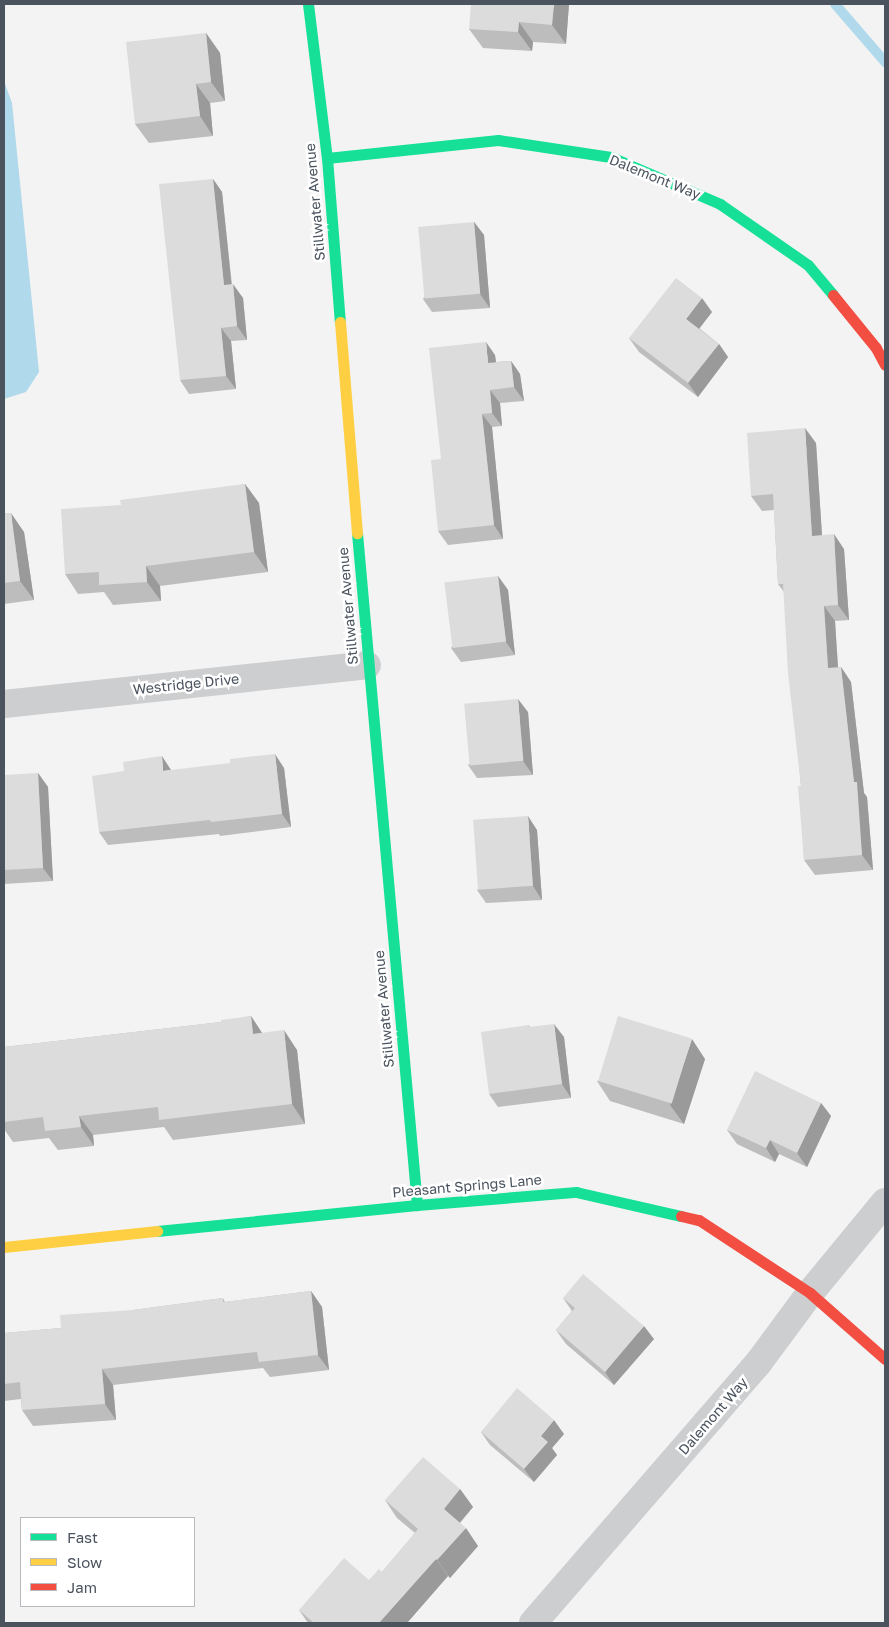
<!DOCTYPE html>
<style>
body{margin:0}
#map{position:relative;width:889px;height:1627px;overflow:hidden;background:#f3f3f3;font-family:"Golos Text",sans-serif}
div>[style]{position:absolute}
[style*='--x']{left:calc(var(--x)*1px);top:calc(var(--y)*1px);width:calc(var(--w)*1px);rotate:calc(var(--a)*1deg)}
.water>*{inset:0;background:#b0d9eb}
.stream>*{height:10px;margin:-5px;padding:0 5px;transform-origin:5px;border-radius:5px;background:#b0d9eb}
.street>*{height:28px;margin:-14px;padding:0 14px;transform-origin:14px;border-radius:14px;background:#cdced0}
.fast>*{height:11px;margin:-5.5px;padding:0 5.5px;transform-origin:5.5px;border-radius:5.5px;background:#16e098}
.slow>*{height:11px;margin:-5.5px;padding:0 5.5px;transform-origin:5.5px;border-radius:5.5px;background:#ffcf43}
.jam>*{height:11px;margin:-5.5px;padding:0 5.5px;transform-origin:5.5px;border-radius:5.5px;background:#f24e42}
.wall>*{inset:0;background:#bdbdbe}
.shaded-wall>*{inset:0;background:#9a9a9b}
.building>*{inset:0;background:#dcdcdd;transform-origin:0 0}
span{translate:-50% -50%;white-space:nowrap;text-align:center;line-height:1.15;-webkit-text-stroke:5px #fff;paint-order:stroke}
.street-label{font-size:14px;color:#4a535e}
.frame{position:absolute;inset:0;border:5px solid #4a535e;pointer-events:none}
.legend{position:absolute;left:20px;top:1517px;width:175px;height:90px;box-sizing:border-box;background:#fff;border:1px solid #b7babf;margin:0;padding:6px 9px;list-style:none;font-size:15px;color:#4a535e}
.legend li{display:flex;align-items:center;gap:10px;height:25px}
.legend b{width:25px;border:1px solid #b7babf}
</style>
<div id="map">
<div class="water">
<div style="clip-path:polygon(4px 81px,12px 103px,39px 372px,26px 392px,4px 399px)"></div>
</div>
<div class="stream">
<div style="--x:835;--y:4;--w:77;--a:49.2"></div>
</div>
<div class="street">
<div style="--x:4;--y:704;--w:365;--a:-6.1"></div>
<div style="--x:533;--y:1623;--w:345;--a:-49.1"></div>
<div style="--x:759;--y:1362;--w:86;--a:-53.5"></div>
<div style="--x:810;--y:1293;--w:118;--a:-50.5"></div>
</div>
<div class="fast">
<div style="--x:308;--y:4;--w:155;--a:83"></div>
<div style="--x:327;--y:158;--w:165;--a:85.5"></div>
<div style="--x:327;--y:158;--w:172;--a:-6"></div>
<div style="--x:498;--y:140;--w:114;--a:8.6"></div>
<div style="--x:611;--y:157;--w:119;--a:23.3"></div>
<div style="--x:720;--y:204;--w:107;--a:34.7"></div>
<div style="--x:808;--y:265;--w:39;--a:50"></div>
<div style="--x:357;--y:533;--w:675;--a:84.9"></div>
<div style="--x:157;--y:1231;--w:261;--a:-5.7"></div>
<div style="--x:417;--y:1205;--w:160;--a:-4.7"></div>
<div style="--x:576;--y:1192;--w:108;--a:12.9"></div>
</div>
<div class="slow">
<div style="--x:340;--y:322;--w:212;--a:85.4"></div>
<div style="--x:4;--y:1247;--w:154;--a:-6"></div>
</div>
<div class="jam">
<div style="--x:833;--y:295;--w:68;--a:50.9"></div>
<div style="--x:876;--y:348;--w:19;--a:62"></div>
<div style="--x:681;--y:1216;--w:18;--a:13"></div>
<div style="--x:699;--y:1220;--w:133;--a:33.3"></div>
<div style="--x:810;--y:1293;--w:100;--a:41.3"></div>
</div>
<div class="wall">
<div style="clip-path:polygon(569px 4px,566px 44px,533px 42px,532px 51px,483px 48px,469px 29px)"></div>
<div style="clip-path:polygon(206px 33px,220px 53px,225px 101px,210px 103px,213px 136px,149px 143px,135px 124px)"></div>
<div style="clip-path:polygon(213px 179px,222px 192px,232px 285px,243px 298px,247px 340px,231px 341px,236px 389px,189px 394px,180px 380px)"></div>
<div style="clip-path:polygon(474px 222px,484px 235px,490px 308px,432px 312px,423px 299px)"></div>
<div style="clip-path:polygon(712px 312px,699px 328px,719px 344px,728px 357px,698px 397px,639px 352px,629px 338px)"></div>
<div style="clip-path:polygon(495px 355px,496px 362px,511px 361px,520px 374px,524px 401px,500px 403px,502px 426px,492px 427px,503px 539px,448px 545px,438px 531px)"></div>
<div style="clip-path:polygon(816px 443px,822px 535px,844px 549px,849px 620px,835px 621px,838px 667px,841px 667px,851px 682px,864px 793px,867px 797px,873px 870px,815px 875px,804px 860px,801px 786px,784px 592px,778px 584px,774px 510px,762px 511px,751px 496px)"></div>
<div style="clip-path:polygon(245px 484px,259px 503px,268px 572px,160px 586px,161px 601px,113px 605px,104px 592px,78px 594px,65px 574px,121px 505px)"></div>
<div style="clip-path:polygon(4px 513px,24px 532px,34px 600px,4px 604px)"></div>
<div style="clip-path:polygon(498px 576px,508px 590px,515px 655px,461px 662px,451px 648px)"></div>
<div style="clip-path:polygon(528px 712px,533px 775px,477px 778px,468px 765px)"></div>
<div style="clip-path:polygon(284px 768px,291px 827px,220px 836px,219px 834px,108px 845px,99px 832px,171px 770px)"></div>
<div style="clip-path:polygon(38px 773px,48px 787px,53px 881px,4px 884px,4px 807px,5px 807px)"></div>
<div style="clip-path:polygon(537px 830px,542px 900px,486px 903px,477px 890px)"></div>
<div style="clip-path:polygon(251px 1016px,262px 1033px,297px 1050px,305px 1124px,173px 1140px,164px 1127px,93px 1135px,94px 1146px,58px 1150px,49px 1138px,13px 1142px,4px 1129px,4px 1047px,221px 1022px)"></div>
<div style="clip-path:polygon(529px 1025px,530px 1027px,564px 1037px,571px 1098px,498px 1107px,489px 1094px)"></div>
<div style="clip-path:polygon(705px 1059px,684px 1124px,610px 1101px,597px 1081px)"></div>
<div style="clip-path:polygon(821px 1103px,831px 1116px,807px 1167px,779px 1154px,775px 1162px,737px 1144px,727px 1130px)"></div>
<div style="clip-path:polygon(311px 1291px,322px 1307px,329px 1370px,270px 1377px,263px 1368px,113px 1385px,116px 1420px,33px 1426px,22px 1410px,21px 1399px,4px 1401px,4px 1333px,61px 1328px,133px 1310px,223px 1298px,225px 1302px)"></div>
<div style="clip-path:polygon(563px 1298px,654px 1339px,614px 1385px,566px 1344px,556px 1330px,572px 1311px)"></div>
<div style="clip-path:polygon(481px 1432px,564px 1434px,552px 1448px,557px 1455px,534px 1482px,490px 1445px)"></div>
<div style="clip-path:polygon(460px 1489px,473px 1507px,460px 1523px,478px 1546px,450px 1578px,448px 1576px,407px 1623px,308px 1623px,299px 1610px,369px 1580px,382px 1572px,415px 1533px,397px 1518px,385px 1500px)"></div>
</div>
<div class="shaded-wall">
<div style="clip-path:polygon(554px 4px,569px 4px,566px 44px,552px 25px)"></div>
<div style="clip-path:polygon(519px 22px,533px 42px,532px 51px,518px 32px)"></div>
<div style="clip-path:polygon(206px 33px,220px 53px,225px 101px,211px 82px)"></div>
<div style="clip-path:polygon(196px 84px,210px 103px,213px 136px,200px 116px)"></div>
<div style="clip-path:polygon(213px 179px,222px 192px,233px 299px,224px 285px)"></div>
<div style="clip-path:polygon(474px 222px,484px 235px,490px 308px,480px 294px)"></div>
<div style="clip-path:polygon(233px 284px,243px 298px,247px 340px,237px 326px)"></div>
<div style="clip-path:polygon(702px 298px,712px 312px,696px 333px,686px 319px)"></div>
<div style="clip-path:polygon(221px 328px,231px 341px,236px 389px,226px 376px)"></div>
<div style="clip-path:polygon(486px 342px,495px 355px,498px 377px,488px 363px)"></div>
<div style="clip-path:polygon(719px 344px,728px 357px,698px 397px,688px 383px)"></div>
<div style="clip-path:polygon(511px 361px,520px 374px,524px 401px,514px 387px)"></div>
<div style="clip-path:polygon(490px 390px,500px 403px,502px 426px,492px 413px)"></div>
<div style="clip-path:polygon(482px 414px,492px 427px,503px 539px,494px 525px)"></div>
<div style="clip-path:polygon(805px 428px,816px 443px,823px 551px,812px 536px)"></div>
<div style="clip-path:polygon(245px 484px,259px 503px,268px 572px,254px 552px)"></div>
<div style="clip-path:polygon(11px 513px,24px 532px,34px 600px,20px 581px)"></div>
<div style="clip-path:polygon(834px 534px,844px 549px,849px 620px,838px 605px)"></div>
<div style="clip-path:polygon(146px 566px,160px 586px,161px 601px,147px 582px)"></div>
<div style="clip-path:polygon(498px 576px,508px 590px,515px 655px,506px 642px)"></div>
<div style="clip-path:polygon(824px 606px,835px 621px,839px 684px,828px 668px)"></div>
<div style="clip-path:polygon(841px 667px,851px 682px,864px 793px,867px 797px,873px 870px,862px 855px)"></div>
<div style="clip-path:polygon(518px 699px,528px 712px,533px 775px,523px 761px)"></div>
<div style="clip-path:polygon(275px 754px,284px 768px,291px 827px,282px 814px)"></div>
<div style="clip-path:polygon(162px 756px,171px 770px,163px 771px)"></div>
<div style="clip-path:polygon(38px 773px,48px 787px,53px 881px,43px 868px)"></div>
<div style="clip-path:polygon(528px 816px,537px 830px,542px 900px,533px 886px)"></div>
<div style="clip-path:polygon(251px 1016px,264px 1036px,253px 1034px)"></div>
<div style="clip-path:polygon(554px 1024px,564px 1037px,571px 1098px,562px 1084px)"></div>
<div style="clip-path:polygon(284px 1030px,297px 1050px,305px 1124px,292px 1104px)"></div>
<div style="clip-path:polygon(692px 1039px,705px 1059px,684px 1124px,670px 1105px)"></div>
<div style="clip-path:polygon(821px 1103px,831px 1116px,807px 1167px,797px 1153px)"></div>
<div style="clip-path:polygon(79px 1116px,93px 1135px,94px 1146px,81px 1127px)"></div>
<div style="clip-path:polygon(770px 1140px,779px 1154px,775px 1162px,766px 1148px)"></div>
<div style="clip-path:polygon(311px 1291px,322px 1307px,329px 1370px,318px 1355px)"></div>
<div style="clip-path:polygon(644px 1326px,654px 1339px,614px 1385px,605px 1372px)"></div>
<div style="clip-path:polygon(102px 1369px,113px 1385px,116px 1420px,105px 1404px)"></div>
<div style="clip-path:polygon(554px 1420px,564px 1434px,552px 1448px,557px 1455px,534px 1482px,524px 1469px,541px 1436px)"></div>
<div style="clip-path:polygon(460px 1489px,473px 1507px,456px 1527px,444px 1509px)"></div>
<div style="clip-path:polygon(466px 1528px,478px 1546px,450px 1578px,437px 1560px)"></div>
<div style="clip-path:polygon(436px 1559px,448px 1576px,407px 1623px,379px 1623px)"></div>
</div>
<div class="building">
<div style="clip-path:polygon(471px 4px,554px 4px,552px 25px,519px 22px,518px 32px,469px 29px)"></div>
<div style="clip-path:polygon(206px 33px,211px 82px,196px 84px,200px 116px,135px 124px,126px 42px)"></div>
<div style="clip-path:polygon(213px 179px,224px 285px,233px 284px,237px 326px,221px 328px,226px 376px,180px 380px,159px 184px)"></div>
<div style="left:474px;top:222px;width:72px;height:56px;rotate:85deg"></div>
<div style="clip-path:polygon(676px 278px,702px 298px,686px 319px,719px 344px,688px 383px,629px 338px)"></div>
<div style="clip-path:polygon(486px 342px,488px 363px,511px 361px,514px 387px,490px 390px,492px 413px,482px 414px,494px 525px,438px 531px,431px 460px,441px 459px,429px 348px)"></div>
<div style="clip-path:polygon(805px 428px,812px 536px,834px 534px,838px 605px,824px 606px,828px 668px,841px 667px,854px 782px,857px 782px,862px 855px,804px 860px,798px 786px,801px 786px,788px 673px,783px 584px,778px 584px,773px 494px,751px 496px,747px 433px)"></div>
<div style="clip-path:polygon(245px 484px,254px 552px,146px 566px,147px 582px,99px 585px,99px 572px,65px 574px,61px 509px,121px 505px,120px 500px)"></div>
<div style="clip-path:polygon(4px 513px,11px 513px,20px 581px,4px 583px)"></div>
<div style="left:498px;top:576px;width:66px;height:54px;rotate:83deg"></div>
<div style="left:518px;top:699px;width:62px;height:54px;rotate:85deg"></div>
<div style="clip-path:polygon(275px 754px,282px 814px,211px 822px,210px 820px,99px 832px,92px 776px,124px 771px,123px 762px,162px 756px,163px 771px,230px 763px,230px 759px)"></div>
<div style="clip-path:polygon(38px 773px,43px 868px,4px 870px,4px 807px,5px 807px,4px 775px)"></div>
<div style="left:528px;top:816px;width:70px;height:55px;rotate:86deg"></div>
<div style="clip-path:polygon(251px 1016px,253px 1034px,284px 1030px,292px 1104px,159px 1120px,158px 1107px,79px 1116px,81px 1127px,45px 1131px,43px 1117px,4px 1122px,4px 1047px,221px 1022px,221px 1020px)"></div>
<div style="left:618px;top:1016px;width:77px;height:68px;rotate:17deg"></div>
<div style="clip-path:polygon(554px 1024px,562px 1084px,489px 1094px,481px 1032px,529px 1025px,529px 1027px)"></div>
<div style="clip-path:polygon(755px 1071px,821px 1103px,797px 1153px,770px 1140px,766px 1148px,727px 1130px)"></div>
<div style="clip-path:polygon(583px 1274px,644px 1326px,605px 1372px,556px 1330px,575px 1308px,563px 1298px)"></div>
<div style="clip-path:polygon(311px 1291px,318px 1355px,259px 1362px,257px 1352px,102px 1369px,105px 1404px,22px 1410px,20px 1382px,4px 1384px,4px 1333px,61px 1328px,60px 1315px,133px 1310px,223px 1298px,223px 1302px)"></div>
<div style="clip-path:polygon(517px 1388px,554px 1420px,541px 1436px,548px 1442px,524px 1469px,481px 1432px)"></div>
<div style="clip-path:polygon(423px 1457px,460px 1489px,444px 1509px,466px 1528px,437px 1560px,436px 1559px,379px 1623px,314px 1623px,299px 1610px,344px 1558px,369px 1580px,379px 1569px,382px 1572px,418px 1529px,385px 1500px)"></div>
</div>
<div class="street-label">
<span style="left:655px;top:177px;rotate:22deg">Dalemont Way</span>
<span style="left:315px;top:202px;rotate:-95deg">Stillwater Avenue</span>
<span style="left:348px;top:606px;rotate:-95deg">Stillwater Avenue</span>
<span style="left:186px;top:684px;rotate:-6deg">Westridge Drive</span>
<span style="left:384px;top:1009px;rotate:-95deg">Stillwater Avenue</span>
<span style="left:467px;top:1186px;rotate:-5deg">Pleasant Springs Lane</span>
<span style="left:713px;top:1416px;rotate:-49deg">Dalemont Way</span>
</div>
<div class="frame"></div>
<ul class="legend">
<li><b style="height:6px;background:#16e098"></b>Fast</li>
<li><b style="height:6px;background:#ffcf43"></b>Slow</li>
<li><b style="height:6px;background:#f24e42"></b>Jam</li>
</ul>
</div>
